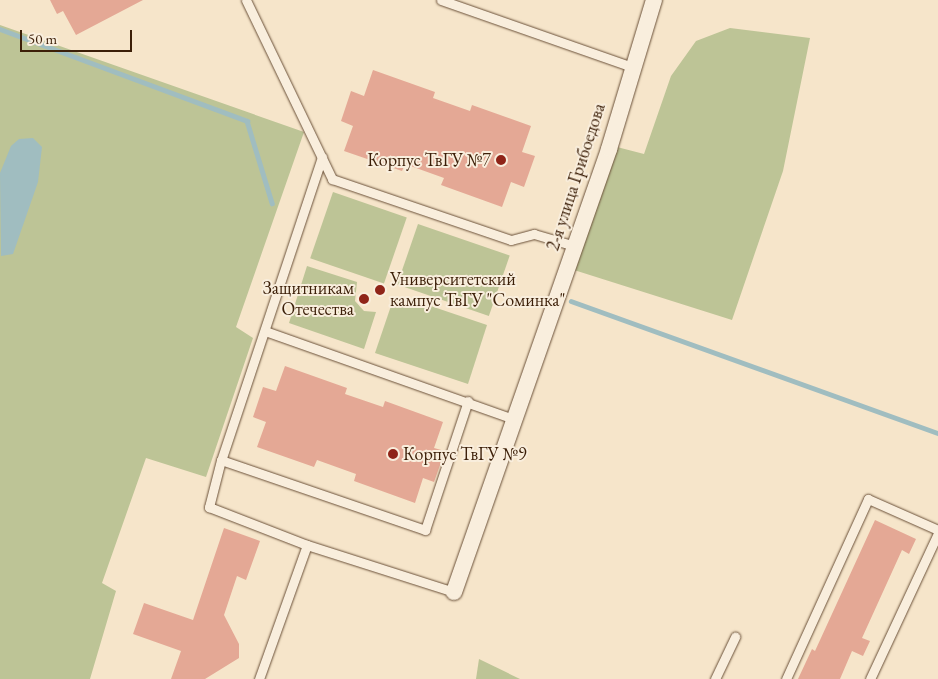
<!DOCTYPE html>
<meta charset="utf-8">
<style>
body{margin:0}
#map{position:relative;width:938px;height:679px;overflow:hidden;background:#f6e5ca;font-family:"EB Garamond",serif}
div>[style]{position:absolute}
[style*='--x']{left:calc(var(--x)*1px);top:calc(var(--y)*1px);width:calc(var(--w)*1px);rotate:calc(var(--a)*1deg)}
.green>*{inset:0;background:#bdc496;transform-origin:0 0}
.water>*{inset:0;background:#a0bdc0}
.stream>*{height:4.5px;margin:-2.25px;padding:0 2.25px;transform-origin:2.25px;border-radius:2.25px;background:#a0bdc0}
.building>*{inset:0;background:#e4a895}
.roads{filter:drop-shadow(0 0 1px #6a5038) drop-shadow(0 0 1px #6a5038)}
.lane>*{height:9px;margin:-4.5px;padding:0 4.5px;transform-origin:4.5px;border-radius:4.5px;background:#f9eedd}
.street>*{height:16px;margin:-8px;padding:0 8px;transform-origin:8px;border-radius:8px;background:#f9eedd}
.dots>*{width:14px;height:14px;translate:-50% -50%;box-sizing:border-box;border:2px solid #f9eedd;border-radius:50%}
span{translate:-50% -50%;white-space:nowrap;text-align:center;line-height:1.15;-webkit-text-stroke:4px #f9eedd;paint-order:stroke}
.poi-label{font-size:18px;color:#3c1f08}
.right{translate:-100% -50%;text-align:right}
.left{translate:0 -50%;text-align:left}
.street-label{font-size:18px;color:#3c1f08}
.scale{position:absolute;left:20px;top:30px;width:112px;height:22px;box-sizing:border-box;border:2px solid #3c1f08;border-top:0;padding-left:6px;font-size:15px;line-height:18px;white-space:nowrap;color:#3c1f08;-webkit-text-stroke:4px #f9eedd;paint-order:stroke}
</style>
<div id="map">
<div class="green">
<div style="clip-path:polygon(0 25px,304px 132px,236px 327px,253px 338px,206px 477px,146px 458px,102px 583px,116px 591px,90px 679px,0 679px)"></div>
<div style="clip-path:polygon(730px 28px,810px 38px,783px 171px,732px 320px,574px 270px,617px 147px,644px 154px,671px 76px,696px 41px)"></div>
<div style="left:333px;top:192px;width:78px;height:70px;rotate:19deg"></div>
<div style="left:418px;top:224px;width:97px;height:64px;rotate:19deg"></div>
<div style="clip-path:polygon(307px 266px,357px 282px,355px 301px,364px 311px,376px 312px,364px 349px,289px 323px)"></div>
<div style="clip-path:polygon(404px 297px,487px 325px,468px 384px,375px 353px,393px 300px)"></div>
<div style="clip-path:polygon(479px 659px,520px 679px,476px 679px)"></div>
</div>
<div class="water">
<div style="clip-path:polygon(33px 138px,42px 147px,38px 182px,13px 254px,1px 256px,0 173px,11px 146px,19px 139px)"></div>
</div>
<div class="stream">
<div style="--x:0;--y:29;--w:264;--a:20.4"></div>
<div style="--x:247;--y:121;--w:86;--a:73"></div>
<div style="--x:571;--y:301;--w:390;--a:19.8"></div>
</div>
<div class="building">
<div style="clip-path:polygon(50px 0,143px 0,76px 35px,63px 11px,57px 14px)"></div>
<div style="clip-path:polygon(373px 70px,435px 92px,433px 98px,470px 111px,472px 105px,531px 126px,522px 152px,535px 156px,524px 187px,511px 182px,502px 207px,441px 185px,444px 178px,405px 164px,402px 171px,344px 151px,353px 126px,341px 121px,351px 91px,364px 96px)"></div>
<div style="clip-path:polygon(285px 366px,347px 388px,345px 394px,383px 407px,385px 401px,443px 422px,434px 448px,445px 451px,434px 482px,423px 478px,415px 503px,354px 481px,356px 474px,317px 460px,314px 467px,257px 447px,266px 422px,253px 417px,263px 387px,276px 391px)"></div>
<div style="clip-path:polygon(875px 520px,916px 539px,909px 554px,902px 550px,862px 638px,870px 641px,863px 656px,852px 651px,840px 679px,798px 679px,812px 649px,815px 651px)"></div>
<div style="clip-path:polygon(224px 528px,260px 541px,246px 580px,237px 576px,224px 615px,239px 644px,239px 658px,205px 679px,171px 679px,181px 651px,133px 634px,144px 603px,193px 620px)"></div>
</div>
<div class="roads">
<div class="lane">
<div style="--x:246;--y:0;--w:199;--a:64.3"></div>
<div style="--x:332;--y:179;--w:189;--a:18.8"></div>
<div style="--x:511;--y:240;--w:24;--a:-15"></div>
<div style="--x:534;--y:234;--w:43;--a:16.3"></div>
<div style="--x:441;--y:0;--w:202;--a:19.3"></div>
<div style="--x:322;--y:157;--w:319;--a:108.4"></div>
<div style="--x:221;--y:460;--w:216;--a:18.9"></div>
<div style="--x:425;--y:530;--w:136;--a:-71.6"></div>
<div style="--x:265;--y:331;--w:264;--a:19.5"></div>
<div style="--x:221;--y:460;--w:49;--a:104.3"></div>
<div style="--x:209;--y:507;--w:105;--a:21.2"></div>
<div style="--x:259;--y:679;--w:142;--a:-70.3"></div>
<div style="--x:307;--y:545;--w:154;--a:17.7"></div>
<div style="--x:715;--y:679;--w:47;--a:-64.5"></div>
<div style="--x:786;--y:679;--w:198;--a:-65.5"></div>
<div style="--x:868;--y:499;--w:77;--a:23.9"></div>
<div style="--x:870;--y:679;--w:161;--a:-65"></div>
</div>
<div class="street">
<div style="--x:454;--y:592;--w:469;--a:-70.7"></div>
<div style="--x:609;--y:149;--w:156;--a:-73.2"></div>
</div>
</div>
<div class="dots">
<div style="left:501px;top:160px;background:#8f2418"></div>
<div style="left:380px;top:290px;background:#8f2418"></div>
<div style="left:364px;top:299px;background:#8f2418"></div>
<div style="left:393px;top:454px;background:#8f2418"></div>
</div>
<div class="poi-label">
<span class="right" style="left:491px;top:160px">Корпус ТвГУ №7</span>
<span class="left" style="left:390px;top:290px">Университетский<br>кампус ТвГУ "Соминка"</span>
<span class="right" style="left:354px;top:299px">Защитникам<br>Отечества</span>
<span class="left" style="left:403px;top:454px">Корпус ТвГУ №9</span>
</div>
<div class="street-label">
<span style="left:576px;top:177px;rotate:-72deg">2-я улица Грибоедова</span>
</div>
<div class="scale">50 m</div>
</div>
